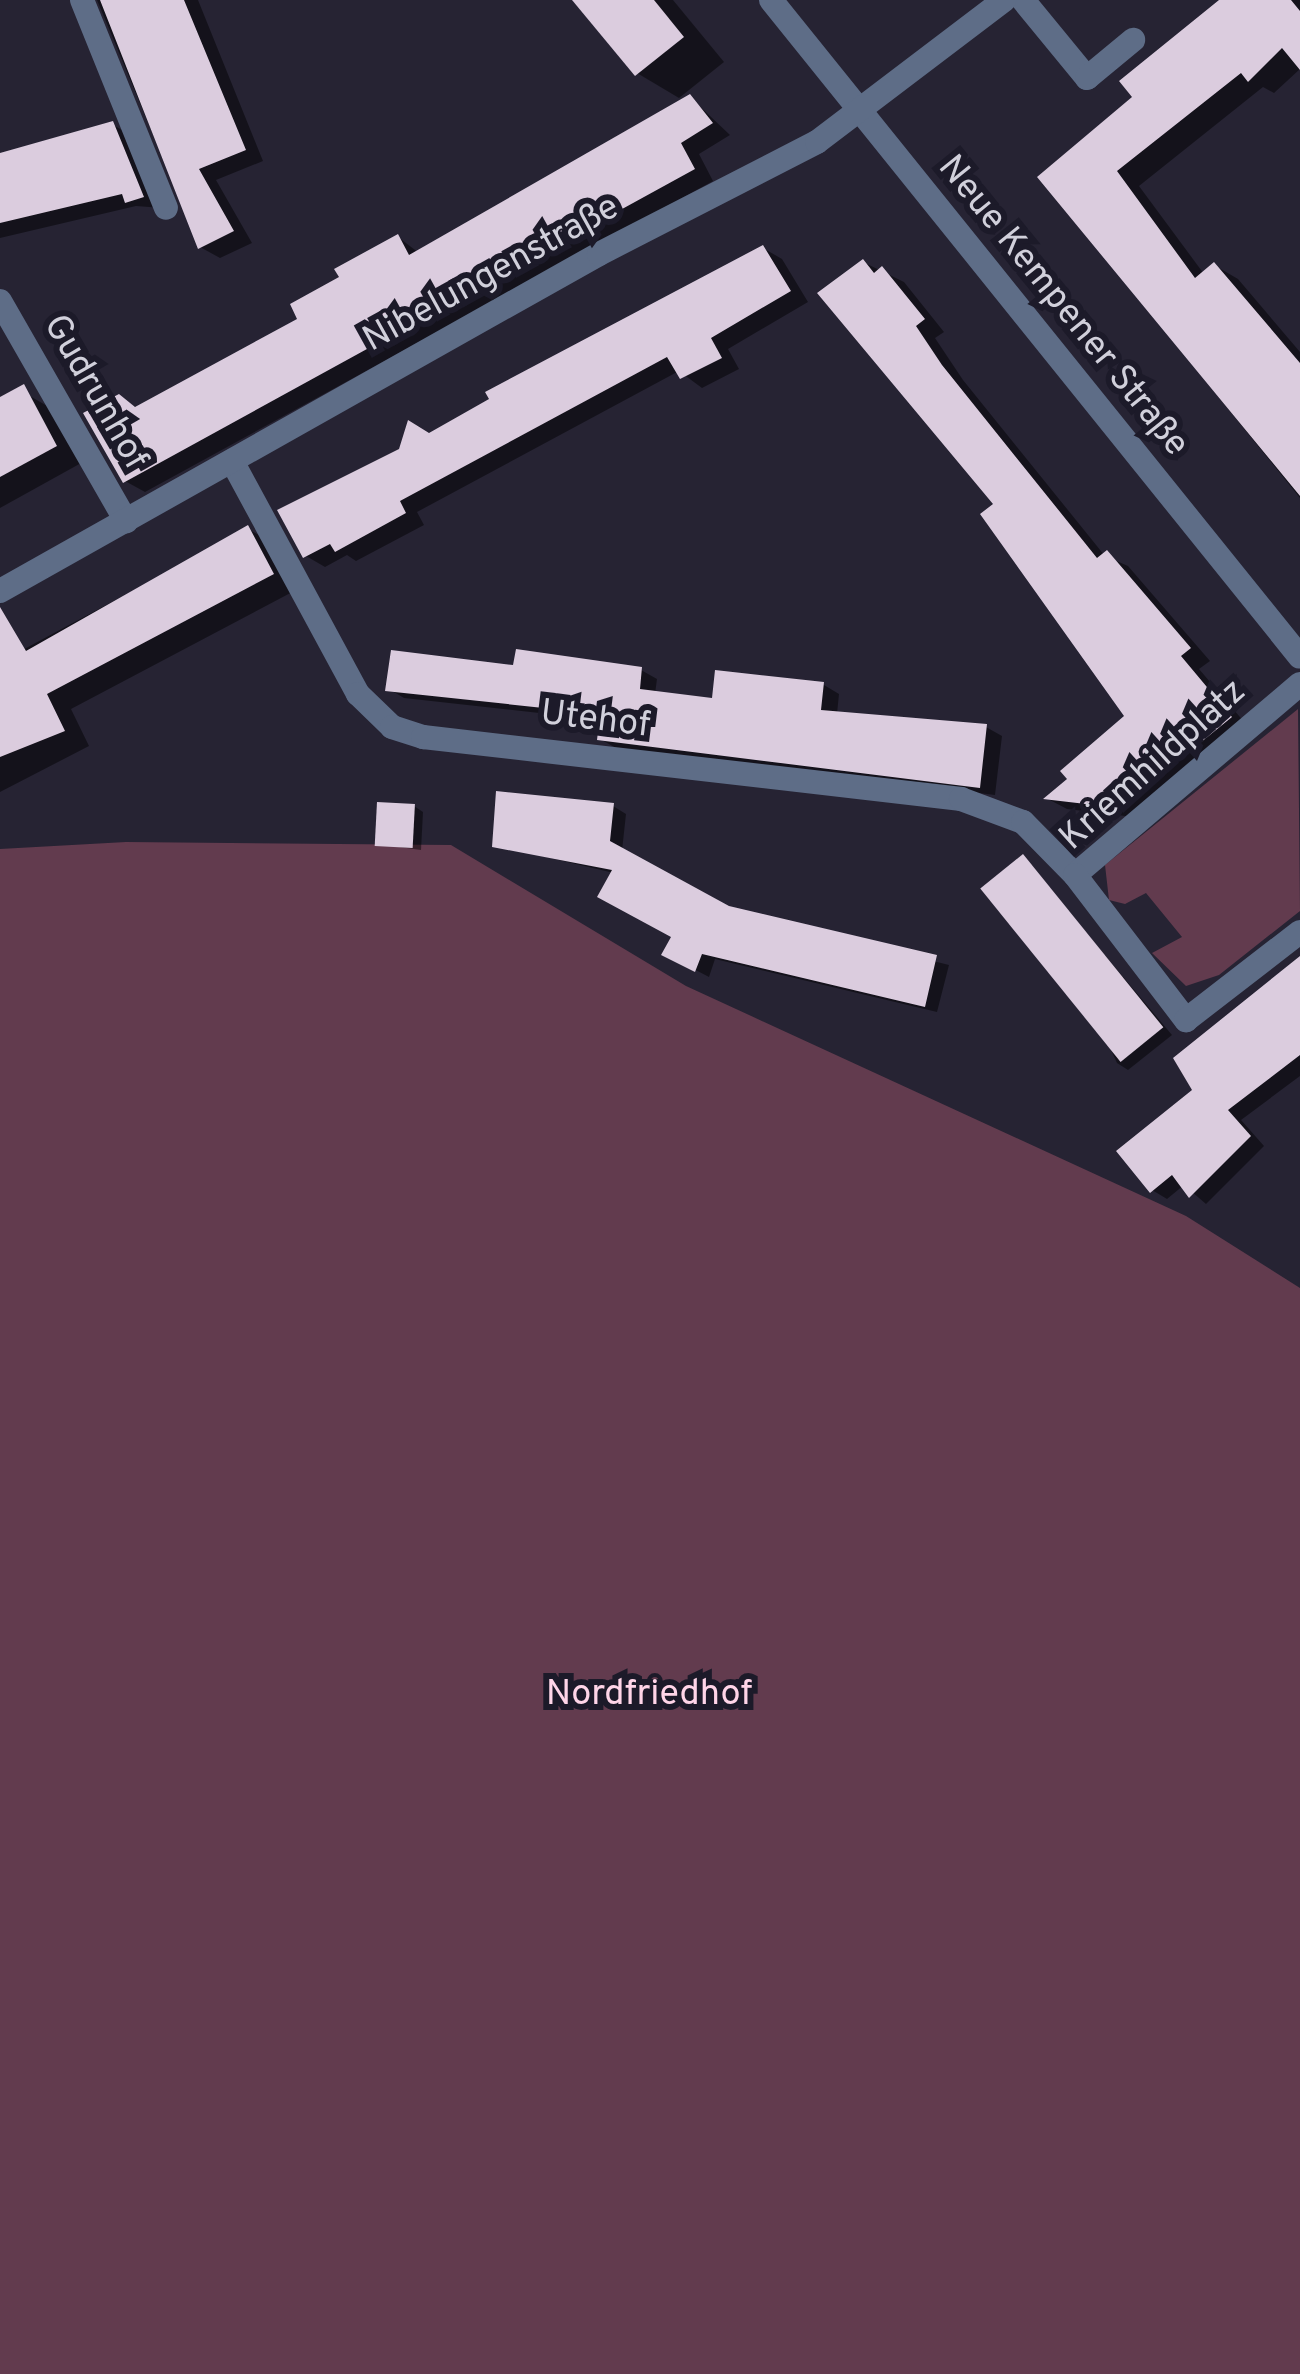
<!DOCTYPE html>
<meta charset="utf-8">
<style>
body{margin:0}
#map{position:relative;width:1300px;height:2374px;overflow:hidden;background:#262333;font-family:Overpass,sans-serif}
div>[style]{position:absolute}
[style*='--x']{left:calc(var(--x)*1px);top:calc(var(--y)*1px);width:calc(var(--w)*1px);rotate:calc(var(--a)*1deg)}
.green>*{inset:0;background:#623b4e}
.shadow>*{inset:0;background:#0007}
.building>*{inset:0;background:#dbccde;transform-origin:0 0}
.street>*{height:24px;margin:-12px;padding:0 12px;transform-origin:12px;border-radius:12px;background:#5e6d87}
span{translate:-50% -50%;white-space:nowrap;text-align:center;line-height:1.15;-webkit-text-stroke:12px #1c1a29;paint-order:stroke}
.street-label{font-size:36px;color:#d1d0db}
.park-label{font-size:36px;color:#ffd5e8}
</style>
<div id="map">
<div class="green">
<div style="clip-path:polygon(1298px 709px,1300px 911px,1219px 975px,1186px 986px,1152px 953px,1182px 937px,1146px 893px,1125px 904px,1109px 900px,1105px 865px)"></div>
<div style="clip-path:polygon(126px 842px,451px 845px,686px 986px,1186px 1216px,1300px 1288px,1300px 2374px,0 2374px,0 849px)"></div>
</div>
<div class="shadow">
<div style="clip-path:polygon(97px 0,198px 0,263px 161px,216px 180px,252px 243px,220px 258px,200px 247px)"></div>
<div style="clip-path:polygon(578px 0,673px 0,724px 62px,679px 98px,637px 73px)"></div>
<div style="clip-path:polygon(1223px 0,1300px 0,1300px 69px,1274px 93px,1263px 87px,1139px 186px,1204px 274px,1214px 265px,1238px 279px,1300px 352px,1300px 498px,1041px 177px,1136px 97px)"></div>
<div style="clip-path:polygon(690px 97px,730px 135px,699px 154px,713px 181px,145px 492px,125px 481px,119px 398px,138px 409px,301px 320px,398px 237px,419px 253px)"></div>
<div style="clip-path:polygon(113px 125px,133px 136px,162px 208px,136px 206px,0 238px,0 156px)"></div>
<div style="clip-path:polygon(763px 248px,782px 259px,808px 302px,728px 349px,739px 369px,702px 388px,679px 371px,417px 512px,424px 525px,356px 561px,347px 555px,325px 567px,306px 556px,429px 436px)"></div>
<div style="clip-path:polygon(863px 262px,904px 282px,944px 332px,935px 338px,963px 380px,1105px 556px,1128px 566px,1210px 661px,1199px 669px,1251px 730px,1142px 818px,1067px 809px,1048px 799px,1128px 717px,997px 504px)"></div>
<div style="clip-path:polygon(28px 395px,56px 411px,83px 462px,0 508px,0 408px)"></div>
<div style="clip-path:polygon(248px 529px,273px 543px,298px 589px,71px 709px,89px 746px,0 792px,0 662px)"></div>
<div style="clip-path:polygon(516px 668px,641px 670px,657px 679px,655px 694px,715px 701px,824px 685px,839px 694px,837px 714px,986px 727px,1002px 736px,995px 795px,616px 748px,600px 739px,602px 720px,404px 698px,389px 689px)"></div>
<div style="clip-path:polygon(414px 806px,423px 812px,421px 850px,378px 844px)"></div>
<div style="clip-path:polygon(613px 806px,626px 814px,622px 851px,728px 909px,949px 965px,937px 1012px,715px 959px,709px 977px,665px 954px,675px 936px,614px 873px,495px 845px)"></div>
<div style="clip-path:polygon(1023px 858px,1172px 1035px,1128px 1070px,1117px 1063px)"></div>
<div style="clip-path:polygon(1300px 960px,1300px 1076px,1241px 1120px,1264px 1146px,1206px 1204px,1184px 1185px,1167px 1199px,1152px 1190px,1196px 1091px)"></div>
</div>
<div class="building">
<div style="clip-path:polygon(100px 0,184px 0,246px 150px,199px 169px,234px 231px,198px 249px)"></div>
<div style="clip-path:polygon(572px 0,654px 0,684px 37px,635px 76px)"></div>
<div style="clip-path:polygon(1219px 0,1291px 0,1300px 11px,1300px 70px,1282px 48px,1248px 82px,1241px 73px,1117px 171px,1195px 278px,1214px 262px,1300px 363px,1300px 496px,1037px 177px,1132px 97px,1119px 81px)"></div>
<div style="clip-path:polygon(690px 94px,713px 123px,681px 143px,695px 169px,123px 483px,83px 413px,119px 394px,135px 407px,297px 319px,290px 304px,339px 277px,334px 269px,398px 234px,409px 255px)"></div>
<div style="clip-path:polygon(113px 121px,144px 197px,125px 203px,122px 194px,0 223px,0 153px)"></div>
<div style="clip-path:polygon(763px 245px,791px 291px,711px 338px,722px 358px,680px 379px,667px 357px,400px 501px,406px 513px,335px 552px,330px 544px,303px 558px,277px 510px,399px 449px,408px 420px,429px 433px,489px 399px,485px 392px)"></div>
<div style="clip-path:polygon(863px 259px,874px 273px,882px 266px,925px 319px,916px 326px,942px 365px,1097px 558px,1107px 550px,1191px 648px,1181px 656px,1232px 717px,1120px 808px,1043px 799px,1067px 779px,1060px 771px,1124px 716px,980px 514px,993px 504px,817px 293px)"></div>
<div style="clip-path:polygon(24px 384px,57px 446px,0 477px,0 397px)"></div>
<div style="clip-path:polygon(248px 525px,274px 574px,47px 694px,65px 731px,0 757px,0 607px,26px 651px)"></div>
<div style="clip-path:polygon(516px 649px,642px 667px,640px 689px,712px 698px,715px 670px,824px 682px,821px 710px,987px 724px,980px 788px,597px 740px,600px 714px,385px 691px,391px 650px,513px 665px)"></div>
<div style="clip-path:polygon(496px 791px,614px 803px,610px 841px,729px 906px,937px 955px,925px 1007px,702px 954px,695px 972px,661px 955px,671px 937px,597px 897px,612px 870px,492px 847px)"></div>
<div style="left:377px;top:802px;width:38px;height:44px;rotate:3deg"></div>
<div style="left:1023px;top:854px;width:223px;height:55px;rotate:51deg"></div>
<div style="clip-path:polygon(1300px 956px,1300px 1055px,1228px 1110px,1251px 1136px,1189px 1198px,1172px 1175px,1150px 1193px,1116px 1151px,1192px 1090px,1173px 1058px)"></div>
</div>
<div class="street">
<div style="--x:82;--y:0;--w:224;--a:68"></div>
<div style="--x:771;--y:0;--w:843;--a:51.16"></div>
<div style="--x:1023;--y:0;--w:101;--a:50.6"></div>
<div style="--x:1087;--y:78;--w:60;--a:-39.6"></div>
<div style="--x:0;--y:301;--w:254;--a:60.2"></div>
<div style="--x:232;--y:461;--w:265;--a:61.6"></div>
<div style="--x:358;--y:694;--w:47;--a:44.1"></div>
<div style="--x:392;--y:727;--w:33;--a:18"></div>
<div style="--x:423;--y:737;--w:542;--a:6.57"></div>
<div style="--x:961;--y:799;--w:66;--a:20.4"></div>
<div style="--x:1023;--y:822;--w:74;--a:45.5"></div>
<div style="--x:0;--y:591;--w:687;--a:-29.36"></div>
<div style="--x:599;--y:254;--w:245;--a:-27.2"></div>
<div style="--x:817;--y:142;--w:235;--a:-37.2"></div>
<div style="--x:1300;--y:684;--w:295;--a:139.7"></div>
<div style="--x:1075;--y:875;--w:183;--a:52.6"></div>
<div style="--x:1186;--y:1020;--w:144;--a:-37.7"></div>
</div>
<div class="street-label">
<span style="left:492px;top:275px;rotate:-29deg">Nibelungenstraße</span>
<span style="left:1062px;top:307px;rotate:51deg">Neue Kempener Straße</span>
<span style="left:94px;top:393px;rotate:60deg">Gudrunhof</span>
<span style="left:595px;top:721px;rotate:7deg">Utehof</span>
<span style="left:1154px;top:766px;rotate:-42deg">Kriemhildplatz</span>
</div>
<div class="park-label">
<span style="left:649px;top:1696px">Nordfriedhof</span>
</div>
</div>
